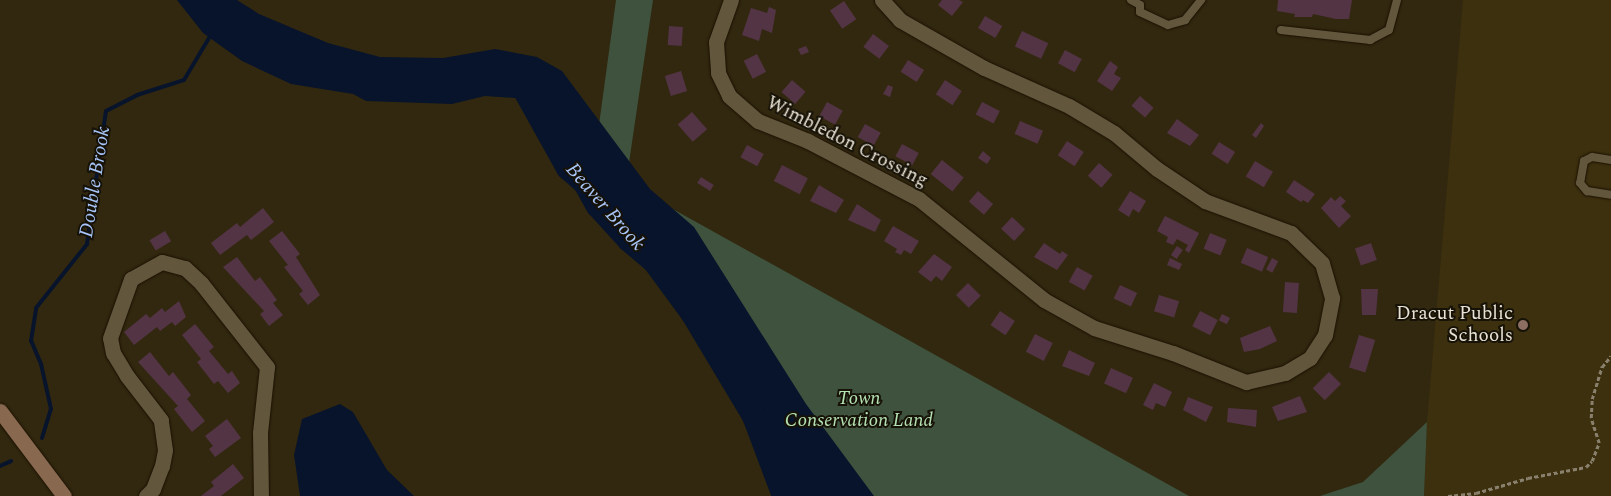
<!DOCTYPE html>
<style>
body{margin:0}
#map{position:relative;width:1611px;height:496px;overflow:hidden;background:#32280f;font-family:Spectral,serif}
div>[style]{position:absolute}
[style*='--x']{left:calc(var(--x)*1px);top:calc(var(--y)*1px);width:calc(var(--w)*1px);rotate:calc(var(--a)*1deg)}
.built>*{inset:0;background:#3d300e}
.green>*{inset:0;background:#3e523d}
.water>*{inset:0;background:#08142b}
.stream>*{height:4px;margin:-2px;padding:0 2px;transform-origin:2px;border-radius:2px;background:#08142b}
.river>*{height:24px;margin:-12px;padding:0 12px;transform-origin:12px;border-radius:12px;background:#08142b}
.building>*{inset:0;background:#533444;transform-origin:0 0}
.path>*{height:2.5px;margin-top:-1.25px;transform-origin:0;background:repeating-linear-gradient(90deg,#89816d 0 4px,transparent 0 6.5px)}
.roads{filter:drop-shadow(0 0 1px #1a1000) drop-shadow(0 0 1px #1a1000)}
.lane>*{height:8px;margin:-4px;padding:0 4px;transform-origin:4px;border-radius:4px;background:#62563c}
.street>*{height:15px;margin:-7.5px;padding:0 7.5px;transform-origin:7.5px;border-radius:7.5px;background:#62563c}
.secondary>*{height:15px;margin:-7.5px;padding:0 7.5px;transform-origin:7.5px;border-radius:7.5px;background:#886950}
.dots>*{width:14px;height:14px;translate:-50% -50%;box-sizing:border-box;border:2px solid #161207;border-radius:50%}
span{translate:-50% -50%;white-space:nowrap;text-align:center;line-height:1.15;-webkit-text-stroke:4px #161207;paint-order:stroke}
.street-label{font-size:19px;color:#e9e2d4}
.poi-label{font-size:19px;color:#e9e2d4}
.right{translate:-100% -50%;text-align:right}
.park-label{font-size:19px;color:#b5e2b3;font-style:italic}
.water-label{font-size:20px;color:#a9c6fa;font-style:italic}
</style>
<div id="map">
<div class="built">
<div style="clip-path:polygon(1463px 0,1611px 0,1611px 496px,1424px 496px,1427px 422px)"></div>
</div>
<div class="green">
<div style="clip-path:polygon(616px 0,653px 0,626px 183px,1189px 496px,814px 496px,743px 348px,592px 176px)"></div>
<div style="clip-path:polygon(1427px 422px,1424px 496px,1320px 496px,1363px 482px)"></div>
</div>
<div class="water">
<div style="clip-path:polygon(177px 0,237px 0,259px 14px,328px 43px,380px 57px,443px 58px,495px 49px,537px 57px,562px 71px,650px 189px,694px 227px,806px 404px,874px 496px,779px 496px,756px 397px,722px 344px,649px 264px,581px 168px,559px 130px,539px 108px,515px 98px,485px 96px,452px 104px,366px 101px,353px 94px,291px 84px,242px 61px,203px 33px)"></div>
<div style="clip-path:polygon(340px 404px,353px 412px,387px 470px,414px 496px,300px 496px,294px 455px,302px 419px)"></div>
</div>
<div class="stream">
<div style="--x:42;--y:438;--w:30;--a:-73"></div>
<div style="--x:51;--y:409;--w:46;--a:-102.5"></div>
<div style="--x:41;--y:364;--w:25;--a:-113"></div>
<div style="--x:31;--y:341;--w:33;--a:-81"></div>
<div style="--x:36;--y:308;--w:82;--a:-51.4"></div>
<div style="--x:87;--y:244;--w:134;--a:-81.9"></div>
<div style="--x:106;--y:111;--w:35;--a:-27"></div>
<div style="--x:137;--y:95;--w:49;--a:-17.7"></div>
<div style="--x:184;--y:80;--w:55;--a:-59.2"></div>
<div style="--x:0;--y:466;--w:12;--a:-24"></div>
</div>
<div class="river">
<div style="--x:519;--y:80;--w:101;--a:60.9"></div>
<div style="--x:568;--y:168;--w:23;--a:41"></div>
<div style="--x:585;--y:183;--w:26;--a:61"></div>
<div style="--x:598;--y:206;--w:46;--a:47.6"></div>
<div style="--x:629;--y:240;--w:33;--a:40"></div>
<div style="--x:654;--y:261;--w:66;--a:53.7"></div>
<div style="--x:693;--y:314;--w:119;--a:59.1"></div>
<div style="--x:754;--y:416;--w:85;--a:69.4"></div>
</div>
<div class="building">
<div style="clip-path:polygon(942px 0,959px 0,963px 2px,952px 16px,938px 5px)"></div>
<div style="clip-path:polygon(1278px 0,1352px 0,1349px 19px,1336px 19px,1313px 14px,1312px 17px,1294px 17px,1295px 14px,1277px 11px)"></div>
<div style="left:844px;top:1px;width:22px;height:17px;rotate:56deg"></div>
<div style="clip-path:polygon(769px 7px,776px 10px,772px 33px,762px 29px,759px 41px,742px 35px,751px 8px,767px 13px)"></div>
<div style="left:985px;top:16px;width:20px;height:14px;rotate:30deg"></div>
<div style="left:669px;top:26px;width:14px;height:19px;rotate:4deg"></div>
<div style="left:1022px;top:31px;width:29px;height:17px;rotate:25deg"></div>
<div style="left:873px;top:34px;width:20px;height:16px;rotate:37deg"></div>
<div style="clip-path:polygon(806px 46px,809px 52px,801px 55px,798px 49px)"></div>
<div style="left:1065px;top:50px;width:19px;height:15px;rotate:28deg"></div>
<div style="left:757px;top:54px;width:20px;height:15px;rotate:63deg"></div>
<div style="left:908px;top:60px;width:19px;height:14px;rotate:32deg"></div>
<div style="clip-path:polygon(1110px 61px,1118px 67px,1114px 74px,1121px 78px,1112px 91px,1097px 81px)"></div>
<div style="left:681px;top:71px;width:21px;height:17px;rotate:73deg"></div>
<div style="left:792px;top:80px;width:18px;height:16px;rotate:41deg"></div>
<div style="left:945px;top:80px;width:20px;height:17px;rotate:33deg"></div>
<div style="clip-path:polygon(888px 85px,893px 87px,890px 97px,883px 94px)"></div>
<div style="left:1140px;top:96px;width:18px;height:13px;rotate:41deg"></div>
<div style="left:827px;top:102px;width:18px;height:16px;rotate:29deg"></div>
<div style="left:982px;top:102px;width:20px;height:14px;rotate:27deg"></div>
<div style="left:692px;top:112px;width:23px;height:19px;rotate:49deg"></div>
<div style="clip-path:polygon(1177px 119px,1199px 135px,1190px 146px,1167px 133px)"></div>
<div style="left:1020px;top:121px;width:25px;height:14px;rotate:23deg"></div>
<div style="clip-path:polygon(1261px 123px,1264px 126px,1256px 138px,1252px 135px)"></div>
<div style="left:865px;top:124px;width:18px;height:15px;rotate:29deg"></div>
<div style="left:1067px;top:141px;width:20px;height:17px;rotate:33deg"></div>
<div style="left:1219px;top:142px;width:19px;height:14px;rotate:32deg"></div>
<div style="left:902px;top:144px;width:19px;height:14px;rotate:28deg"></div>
<div style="left:747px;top:145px;width:19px;height:14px;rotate:28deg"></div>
<div style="clip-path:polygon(983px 151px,991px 158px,987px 164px,978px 158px)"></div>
<div style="left:942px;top:160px;width:28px;height:18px;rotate:39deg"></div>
<div style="left:1255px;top:161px;width:21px;height:18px;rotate:31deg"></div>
<div style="left:1099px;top:163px;width:18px;height:17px;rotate:41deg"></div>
<div style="left:782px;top:165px;width:29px;height:18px;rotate:27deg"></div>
<div style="left:701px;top:177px;width:15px;height:7px;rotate:32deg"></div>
<div style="clip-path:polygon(1294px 180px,1315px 194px,1308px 203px,1303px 200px,1301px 202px,1286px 192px)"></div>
<div style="clip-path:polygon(819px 185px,844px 200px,836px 213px,810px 201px)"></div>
<div style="left:978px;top:191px;width:20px;height:14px;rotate:41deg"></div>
<div style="clip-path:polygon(1130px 191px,1146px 201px,1139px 213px,1133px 209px,1129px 217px,1118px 210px)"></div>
<div style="clip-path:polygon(1340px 196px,1346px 201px,1341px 206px,1351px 216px,1339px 228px,1321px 208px,1331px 197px,1335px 201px)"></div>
<div style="clip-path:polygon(857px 204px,881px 220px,875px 232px,848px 220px)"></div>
<div style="clip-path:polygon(263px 208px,274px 222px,251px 240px,247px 235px,220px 255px,211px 243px,237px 223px,240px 227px)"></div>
<div style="clip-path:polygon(1165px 216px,1199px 233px,1189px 253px,1185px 250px,1188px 245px,1177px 239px,1173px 245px,1166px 242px,1168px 237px,1157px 231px)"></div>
<div style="left:1012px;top:217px;width:18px;height:16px;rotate:43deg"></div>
<div style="clip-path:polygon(893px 226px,919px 241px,911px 254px,904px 250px,901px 255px,895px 252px,897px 249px,884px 241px)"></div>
<div style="left:165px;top:231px;width:12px;height:18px;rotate:59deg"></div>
<div style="clip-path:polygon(282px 231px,300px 254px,296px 257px,320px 295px,308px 305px,299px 294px,303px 291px,284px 267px,288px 265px,269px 241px)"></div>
<div style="left:1210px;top:233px;width:18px;height:17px;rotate:22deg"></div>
<div style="clip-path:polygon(1044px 243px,1060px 254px,1062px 251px,1068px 255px,1057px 270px,1034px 257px)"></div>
<div style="left:1371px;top:243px;width:18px;height:17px;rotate:71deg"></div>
<div style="left:1177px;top:246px;width:7px;height:11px;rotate:34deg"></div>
<div style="left:1247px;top:248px;width:23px;height:16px;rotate:23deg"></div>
<div style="clip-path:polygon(934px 254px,952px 267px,942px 281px,936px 276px,931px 282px,918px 272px)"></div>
<div style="clip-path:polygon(237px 257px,255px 281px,260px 277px,277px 300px,273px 303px,283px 315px,269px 326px,260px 314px,264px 311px,223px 267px)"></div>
<div style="clip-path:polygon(1170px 258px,1182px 264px,1179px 270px,1167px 265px)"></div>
<div style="left:1272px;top:258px;width:7px;height:13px;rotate:27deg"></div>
<div style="left:1077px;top:267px;width:18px;height:17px;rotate:29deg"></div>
<div style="left:1285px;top:282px;width:14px;height:30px;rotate:4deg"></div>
<div style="left:968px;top:283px;width:18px;height:17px;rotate:45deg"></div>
<div style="left:1120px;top:285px;width:19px;height:15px;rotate:25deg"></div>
<div style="clip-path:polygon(1361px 289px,1378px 289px,1376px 315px,1362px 315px)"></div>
<div style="left:1159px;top:295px;width:21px;height:17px;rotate:17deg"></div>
<div style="clip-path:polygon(179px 301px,186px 317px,175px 326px,172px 322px,160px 331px,157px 327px,134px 345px,124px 332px,146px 314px,150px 318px,162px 308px,165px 312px)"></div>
<div style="left:1000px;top:311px;width:18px;height:17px;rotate:34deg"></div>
<div style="left:1200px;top:311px;width:20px;height:17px;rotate:27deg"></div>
<div style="left:1222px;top:314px;width:9px;height:7px;rotate:27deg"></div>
<div style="clip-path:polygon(195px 324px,214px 347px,209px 351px,228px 374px,232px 371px,240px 383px,228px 393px,218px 381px,214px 384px,197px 362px,201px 359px,182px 335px)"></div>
<div style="clip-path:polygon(1270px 326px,1277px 341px,1260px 349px,1244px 352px,1240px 338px)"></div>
<div style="left:1035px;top:334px;width:20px;height:20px;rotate:27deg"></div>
<div style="left:1359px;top:335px;width:17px;height:34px;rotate:17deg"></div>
<div style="clip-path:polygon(1069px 350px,1095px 363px,1089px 376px,1062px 366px)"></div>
<div style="clip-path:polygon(150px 352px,169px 376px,173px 372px,191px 395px,187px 399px,205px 421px,192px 432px,174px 409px,178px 406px,138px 362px)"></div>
<div style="left:1111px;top:368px;width:24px;height:17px;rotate:24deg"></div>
<div style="left:1329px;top:372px;width:17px;height:23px;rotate:45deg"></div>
<div style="clip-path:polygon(1154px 383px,1172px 392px,1165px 407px,1156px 403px,1153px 410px,1143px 405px)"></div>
<div style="clip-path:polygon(1300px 396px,1307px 412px,1278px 421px,1272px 407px)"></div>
<div style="clip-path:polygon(1188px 397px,1213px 407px,1206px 422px,1183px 410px)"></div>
<div style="clip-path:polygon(1228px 408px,1257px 410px,1256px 427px,1227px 422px)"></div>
<div style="clip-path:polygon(227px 419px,241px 438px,215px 457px,209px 449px,213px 446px,205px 436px)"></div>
<div style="clip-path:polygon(233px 464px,244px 478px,221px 496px,201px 496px,214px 486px,211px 482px)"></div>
</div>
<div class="path">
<div style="--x:1448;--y:496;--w:28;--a:-6"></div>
<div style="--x:1476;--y:493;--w:54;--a:-16.1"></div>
<div style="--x:1528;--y:478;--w:59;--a:-10.7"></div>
<div style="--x:1586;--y:467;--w:8;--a:-45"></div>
<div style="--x:1592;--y:461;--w:19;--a:-69"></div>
<div style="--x:1599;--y:443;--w:26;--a:-108"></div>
<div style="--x:1591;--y:418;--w:19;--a:-87"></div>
<div style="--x:1592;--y:399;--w:34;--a:-73"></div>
<div style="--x:1602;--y:367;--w:14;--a:-51"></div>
</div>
<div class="roads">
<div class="lane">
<div style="--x:1131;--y:0;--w:10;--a:29"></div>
<div style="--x:1140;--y:5;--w:7;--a:90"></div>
<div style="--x:1140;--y:12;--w:31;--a:25"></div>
<div style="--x:1168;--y:25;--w:18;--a:-16"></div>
<div style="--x:1185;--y:20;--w:26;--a:-51"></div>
<div style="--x:1281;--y:30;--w:90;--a:6.4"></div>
<div style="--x:1370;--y:40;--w:21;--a:-28"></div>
<div style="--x:1389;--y:30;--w:31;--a:-75"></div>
<div style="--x:1611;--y:160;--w:19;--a:-171"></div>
<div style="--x:1592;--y:157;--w:9;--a:153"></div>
<div style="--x:1584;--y:161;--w:22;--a:100"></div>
<div style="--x:1580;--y:183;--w:11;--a:49"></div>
<div style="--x:1587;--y:191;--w:24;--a:9"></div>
</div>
<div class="street">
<div style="--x:731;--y:0;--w:45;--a:109.7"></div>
<div style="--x:716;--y:42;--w:31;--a:86"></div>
<div style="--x:718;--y:73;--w:25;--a:64"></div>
<div style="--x:729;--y:96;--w:38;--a:41"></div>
<div style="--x:758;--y:121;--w:54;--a:21.8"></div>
<div style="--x:808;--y:141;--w:125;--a:27.6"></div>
<div style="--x:919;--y:199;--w:161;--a:38.9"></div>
<div style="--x:1044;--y:300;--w:57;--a:29.2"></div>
<div style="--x:1094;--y:328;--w:83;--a:17.6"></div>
<div style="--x:1173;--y:353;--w:79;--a:21.7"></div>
<div style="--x:1246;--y:382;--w:40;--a:-13"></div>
<div style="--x:1285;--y:373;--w:29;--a:-31"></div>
<div style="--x:1310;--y:358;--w:27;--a:-57"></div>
<div style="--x:1325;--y:335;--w:38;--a:-79"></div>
<div style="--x:1332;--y:298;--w:36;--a:-106"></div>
<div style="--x:1322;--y:263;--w:43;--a:-135.9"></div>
<div style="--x:1291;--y:233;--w:92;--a:-159.6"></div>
<div style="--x:1205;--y:201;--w:58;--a:-146.3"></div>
<div style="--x:1157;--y:169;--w:56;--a:-140.1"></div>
<div style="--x:1114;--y:133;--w:52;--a:-149"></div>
<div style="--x:1069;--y:106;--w:93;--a:-155.9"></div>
<div style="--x:984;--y:68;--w:97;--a:-150.3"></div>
<div style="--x:900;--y:20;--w:27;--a:-132"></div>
<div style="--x:146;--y:496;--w:10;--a:-45"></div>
<div style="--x:153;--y:489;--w:25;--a:-69"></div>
<div style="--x:162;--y:466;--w:16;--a:-79"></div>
<div style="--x:165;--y:450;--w:30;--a:-98"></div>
<div style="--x:161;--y:420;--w:56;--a:-127.7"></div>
<div style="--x:127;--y:376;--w:27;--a:-121"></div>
<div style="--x:113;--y:353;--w:15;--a:-101"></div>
<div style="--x:110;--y:338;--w:63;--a:-70.4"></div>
<div style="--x:131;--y:279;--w:35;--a:-29"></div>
<div style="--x:162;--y:262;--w:24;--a:15"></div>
<div style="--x:185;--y:268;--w:22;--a:43"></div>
<div style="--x:201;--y:283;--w:107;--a:51.8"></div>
<div style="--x:267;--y:367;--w:66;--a:96.1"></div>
<div style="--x:260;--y:433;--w:63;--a:89.1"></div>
</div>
<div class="secondary">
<div style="--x:0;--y:411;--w:106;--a:53"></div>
</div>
</div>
<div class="dots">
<div style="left:1523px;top:325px;background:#8d6e63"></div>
</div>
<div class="street-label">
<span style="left:847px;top:142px;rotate:27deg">Wimbledon Crossing</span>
</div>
<div class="poi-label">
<span class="right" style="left:1513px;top:325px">Dracut Public<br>Schools</span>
</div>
<div class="park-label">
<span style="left:859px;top:410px">Town<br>Conservation Land</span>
</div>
<div class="water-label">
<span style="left:95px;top:182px;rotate:-81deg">Double Brook</span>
<span style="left:605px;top:207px;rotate:49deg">Beaver Brook</span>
</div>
</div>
